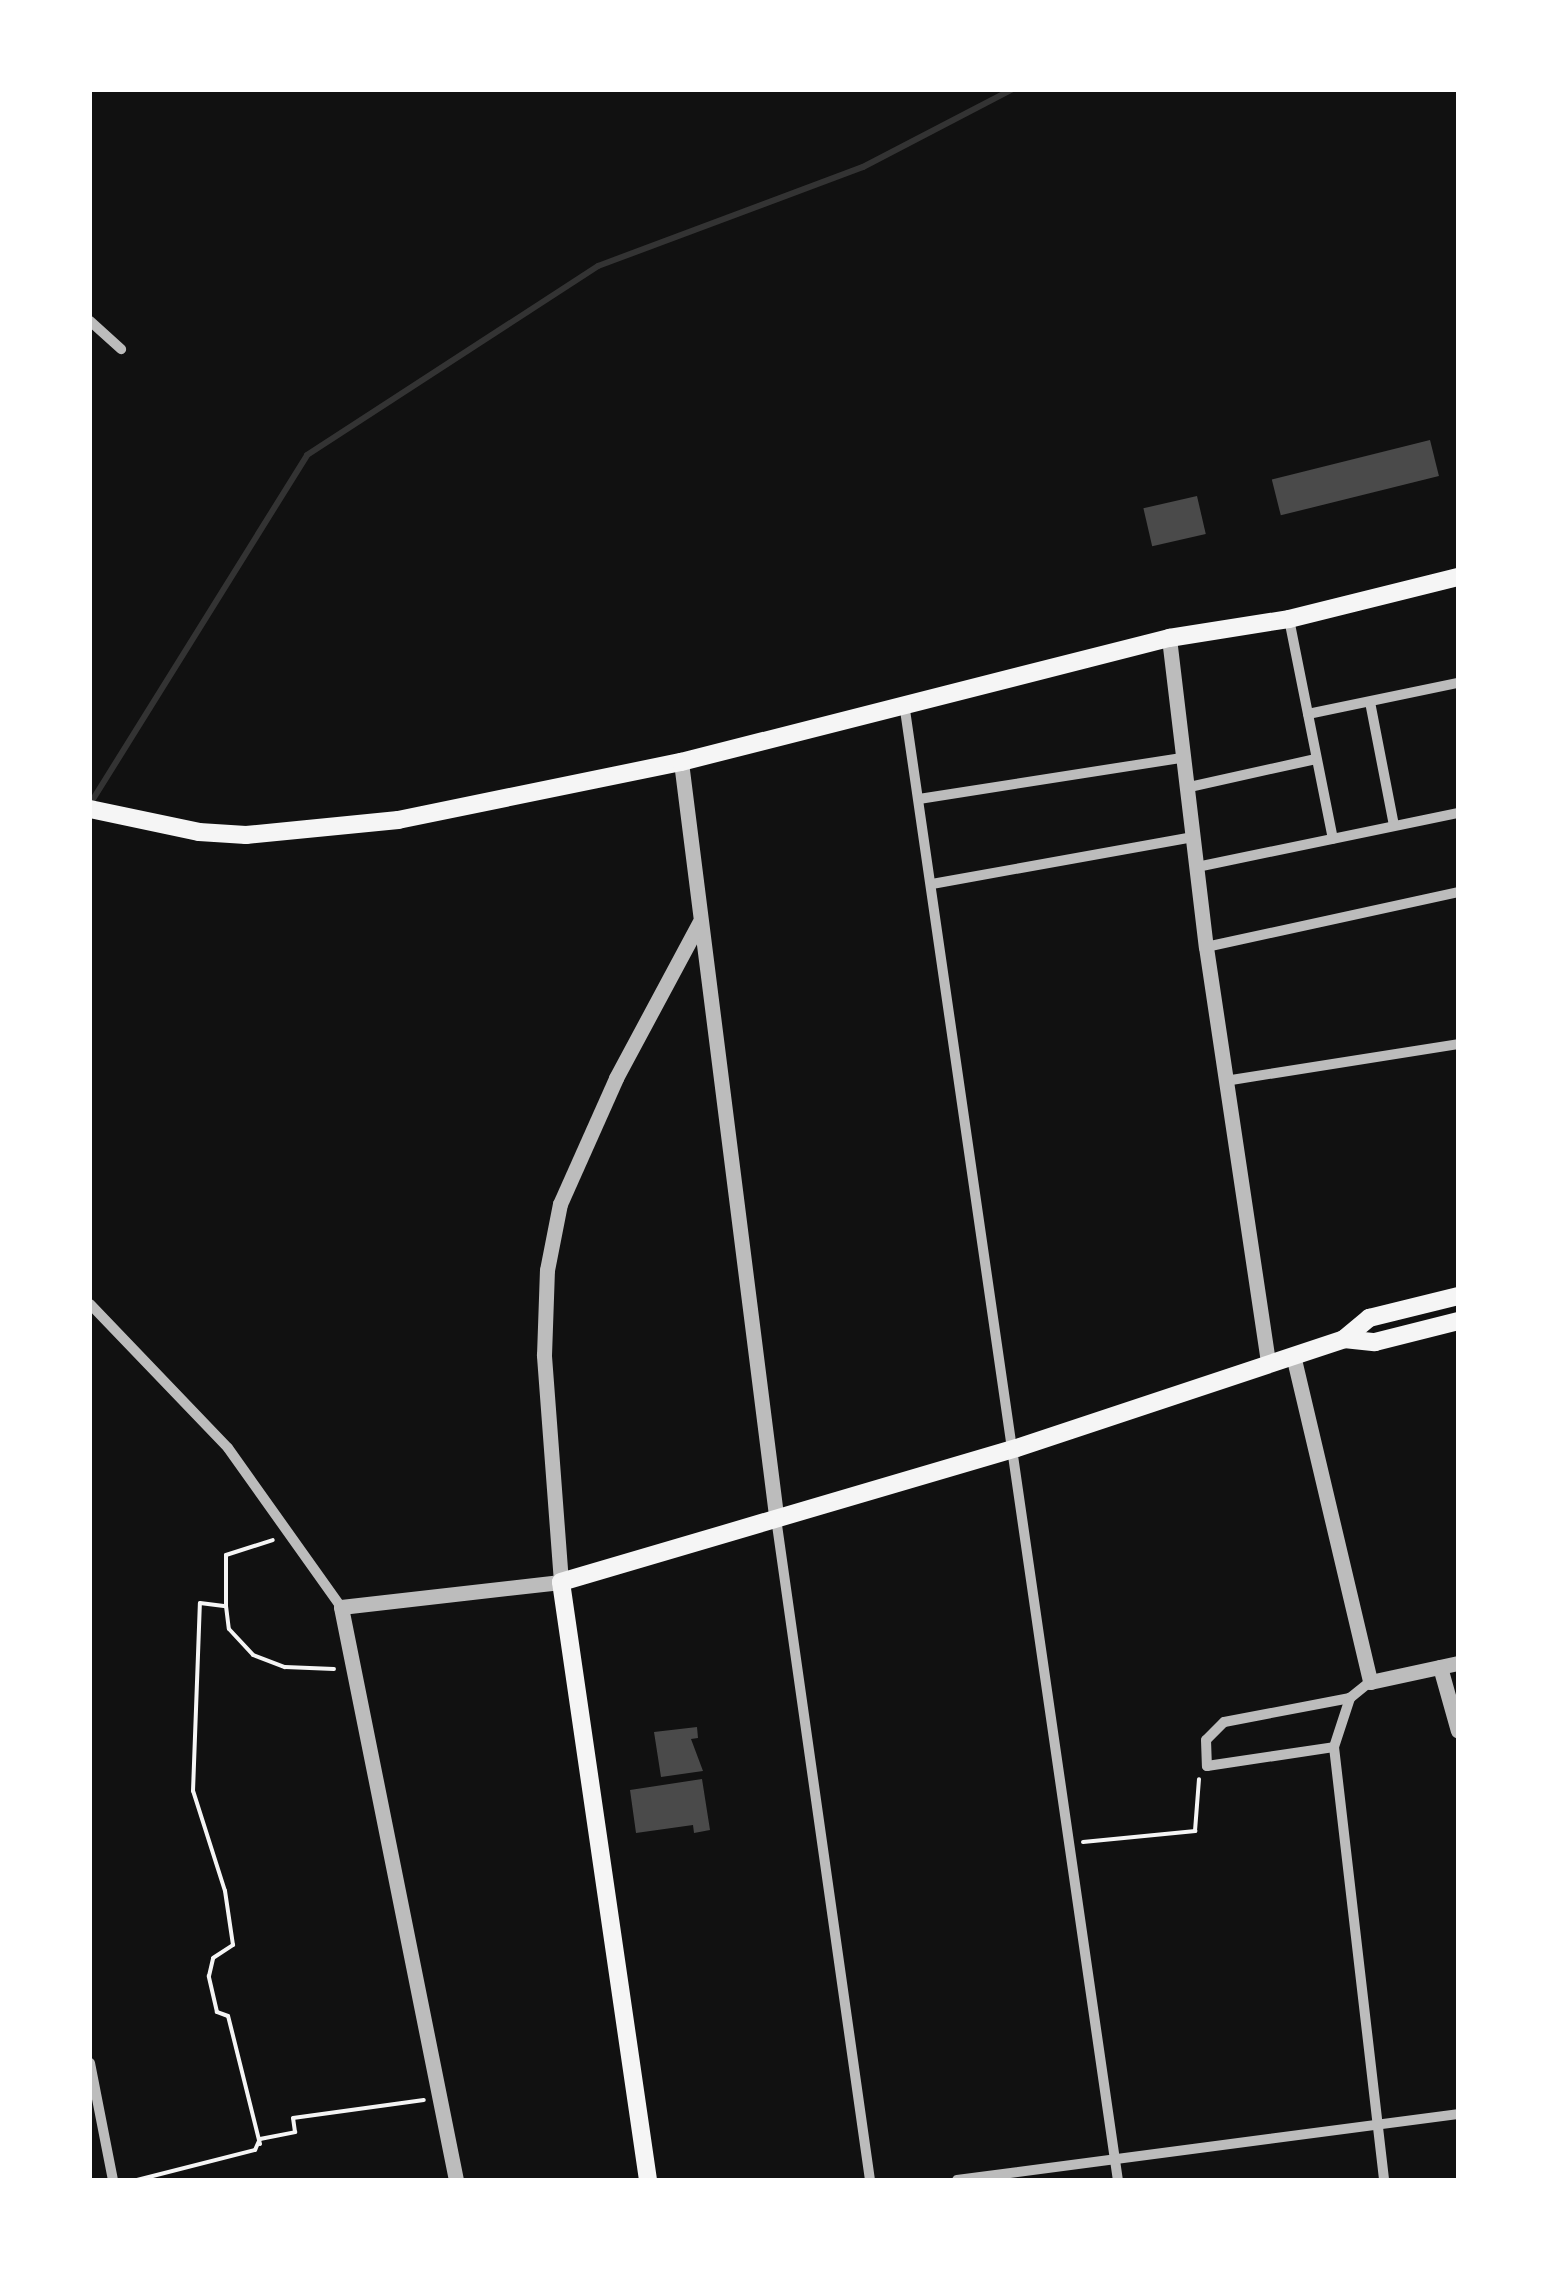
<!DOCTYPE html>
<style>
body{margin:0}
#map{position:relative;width:1548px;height:2270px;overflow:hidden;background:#111;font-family:"Roboto Serif",serif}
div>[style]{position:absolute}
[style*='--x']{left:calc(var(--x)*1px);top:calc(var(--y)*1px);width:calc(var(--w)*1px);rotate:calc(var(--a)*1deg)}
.stream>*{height:6px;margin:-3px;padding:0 3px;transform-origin:3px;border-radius:3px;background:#333}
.building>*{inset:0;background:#4a4a4a;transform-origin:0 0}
.path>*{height:4px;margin:-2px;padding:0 2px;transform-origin:2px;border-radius:2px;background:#f5f5f5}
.minor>*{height:10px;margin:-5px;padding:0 5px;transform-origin:5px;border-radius:5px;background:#bcbcbc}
.tertiary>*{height:15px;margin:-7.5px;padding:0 7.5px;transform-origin:7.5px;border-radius:7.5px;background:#bcbcbc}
.secondary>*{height:18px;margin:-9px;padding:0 9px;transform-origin:9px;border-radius:9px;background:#f5f5f5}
span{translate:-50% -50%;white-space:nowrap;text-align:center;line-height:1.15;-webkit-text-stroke:8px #fff;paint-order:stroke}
.frame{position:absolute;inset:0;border:92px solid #fff;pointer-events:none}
</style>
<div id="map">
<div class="stream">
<div style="--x:90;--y:804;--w:411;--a:-58.1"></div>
<div style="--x:307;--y:455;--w:347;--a:-33"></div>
<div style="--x:598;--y:266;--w:283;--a:-20.5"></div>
<div style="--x:863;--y:167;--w:167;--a:-27.5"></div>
</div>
<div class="building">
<div style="left:1430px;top:440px;width:37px;height:163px;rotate:76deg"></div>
<div style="left:1197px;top:496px;width:39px;height:55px;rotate:77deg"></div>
<div style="clip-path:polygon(697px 1727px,698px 1738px,691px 1739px,703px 1771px,661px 1777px,654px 1732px)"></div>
<div style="clip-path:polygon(702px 1779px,710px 1830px,694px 1833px,693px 1825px,636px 1833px,630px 1790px)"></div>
</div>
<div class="path">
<div style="--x:226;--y:1606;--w:51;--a:-90"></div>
<div style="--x:226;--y:1555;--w:49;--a:-17.7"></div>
<div style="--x:1083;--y:1842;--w:113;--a:-5.6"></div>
<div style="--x:1195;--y:1831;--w:52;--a:-85.6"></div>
<div style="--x:260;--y:2144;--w:132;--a:-104"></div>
<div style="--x:228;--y:2016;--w:12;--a:-160"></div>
<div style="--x:217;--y:2012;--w:37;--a:-103"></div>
<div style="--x:209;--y:1976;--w:18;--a:-77"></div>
<div style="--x:213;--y:1958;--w:24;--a:-33"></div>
<div style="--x:233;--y:1945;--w:55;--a:-98.4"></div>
<div style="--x:225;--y:1891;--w:105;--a:-107.7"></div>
<div style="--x:193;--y:1791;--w:188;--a:-87.9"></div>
<div style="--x:200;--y:1603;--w:26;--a:7"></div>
<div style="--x:226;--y:1606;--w:23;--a:83"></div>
<div style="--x:229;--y:1629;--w:35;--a:47"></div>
<div style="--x:253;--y:1655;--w:34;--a:21"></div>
<div style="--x:285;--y:1667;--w:49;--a:2.3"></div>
<div style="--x:137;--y:2180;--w:122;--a:-14.3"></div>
<div style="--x:255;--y:2150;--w:12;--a:-66"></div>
<div style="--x:260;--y:2139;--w:36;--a:-11"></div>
<div style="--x:295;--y:2132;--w:14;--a:-98"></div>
<div style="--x:293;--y:2118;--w:132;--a:-7.8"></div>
</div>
<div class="minor">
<div style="--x:90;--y:321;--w:42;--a:42.1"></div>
<div style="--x:1289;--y:619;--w:224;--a:78.7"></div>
<div style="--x:1370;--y:702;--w:125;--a:79"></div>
<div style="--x:904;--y:703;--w:1492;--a:81.76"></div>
<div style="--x:1308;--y:714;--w:153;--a:-11.7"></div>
<div style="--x:1185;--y:788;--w:134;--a:-12.5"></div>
<div style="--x:919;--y:799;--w:266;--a:-8.9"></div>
<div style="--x:1197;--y:867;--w:267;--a:-11.7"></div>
<div style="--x:932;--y:884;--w:264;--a:-10.2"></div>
<div style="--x:1206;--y:947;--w:258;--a:-12.3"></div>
<div style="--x:1225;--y:1081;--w:236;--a:-9"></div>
<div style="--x:90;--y:1304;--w:199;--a:46.2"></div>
<div style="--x:228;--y:1448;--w:195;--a:54.6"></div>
<div style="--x:776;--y:1518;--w:669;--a:81.92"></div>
<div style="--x:1350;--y:1698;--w:128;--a:169.2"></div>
<div style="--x:1224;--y:1722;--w:25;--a:135"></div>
<div style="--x:1206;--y:1740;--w:26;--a:88"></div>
<div style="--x:1207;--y:1766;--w:128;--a:-8.5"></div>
<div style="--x:1334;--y:1747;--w:52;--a:-71.9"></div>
<div style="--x:1350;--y:1698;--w:26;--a:-39"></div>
<div style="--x:1334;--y:1747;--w:436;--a:83.4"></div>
<div style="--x:90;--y:2063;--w:119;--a:78.9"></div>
<div style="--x:957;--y:2180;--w:505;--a:-7.5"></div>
</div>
<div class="tertiary">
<div style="--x:1169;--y:638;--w:311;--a:83.2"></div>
<div style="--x:1206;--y:947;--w:420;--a:81.5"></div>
<div style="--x:681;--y:762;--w:759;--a:82.81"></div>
<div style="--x:1293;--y:1355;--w:336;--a:76.7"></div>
<div style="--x:1370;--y:1682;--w:90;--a:-12.2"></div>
<div style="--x:1440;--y:1667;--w:66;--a:74.3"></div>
<div style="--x:456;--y:2180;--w:584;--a:-101.35"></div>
<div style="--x:341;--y:1607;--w:221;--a:-6.5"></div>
<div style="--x:561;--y:1582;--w:228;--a:-94.3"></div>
<div style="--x:544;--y:1355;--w:85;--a:-88"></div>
<div style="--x:547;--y:1270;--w:67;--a:-78.9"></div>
<div style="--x:560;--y:1204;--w:138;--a:-66"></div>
<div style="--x:616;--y:1078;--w:176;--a:-61.8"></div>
</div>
<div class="secondary">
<div style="--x:90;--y:809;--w:111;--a:11.9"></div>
<div style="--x:199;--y:832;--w:47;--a:3.7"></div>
<div style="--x:246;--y:835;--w:153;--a:-5.6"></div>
<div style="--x:398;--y:820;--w:289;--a:-11.6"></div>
<div style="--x:681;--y:762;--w:504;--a:-14.26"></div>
<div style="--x:1169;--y:638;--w:121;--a:-9"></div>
<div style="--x:1289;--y:619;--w:174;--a:-14"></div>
<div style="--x:1344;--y:1339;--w:31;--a:6"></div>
<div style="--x:1375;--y:1342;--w:86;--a:-14.2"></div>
<div style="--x:648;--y:2180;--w:604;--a:-98.28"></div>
<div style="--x:561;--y:1582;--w:475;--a:-16.4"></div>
<div style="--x:1017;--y:1448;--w:345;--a:-18.4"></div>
<div style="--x:1344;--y:1339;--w:33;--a:-40"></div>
<div style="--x:1369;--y:1318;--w:92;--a:-13.9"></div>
</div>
<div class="frame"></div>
</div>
